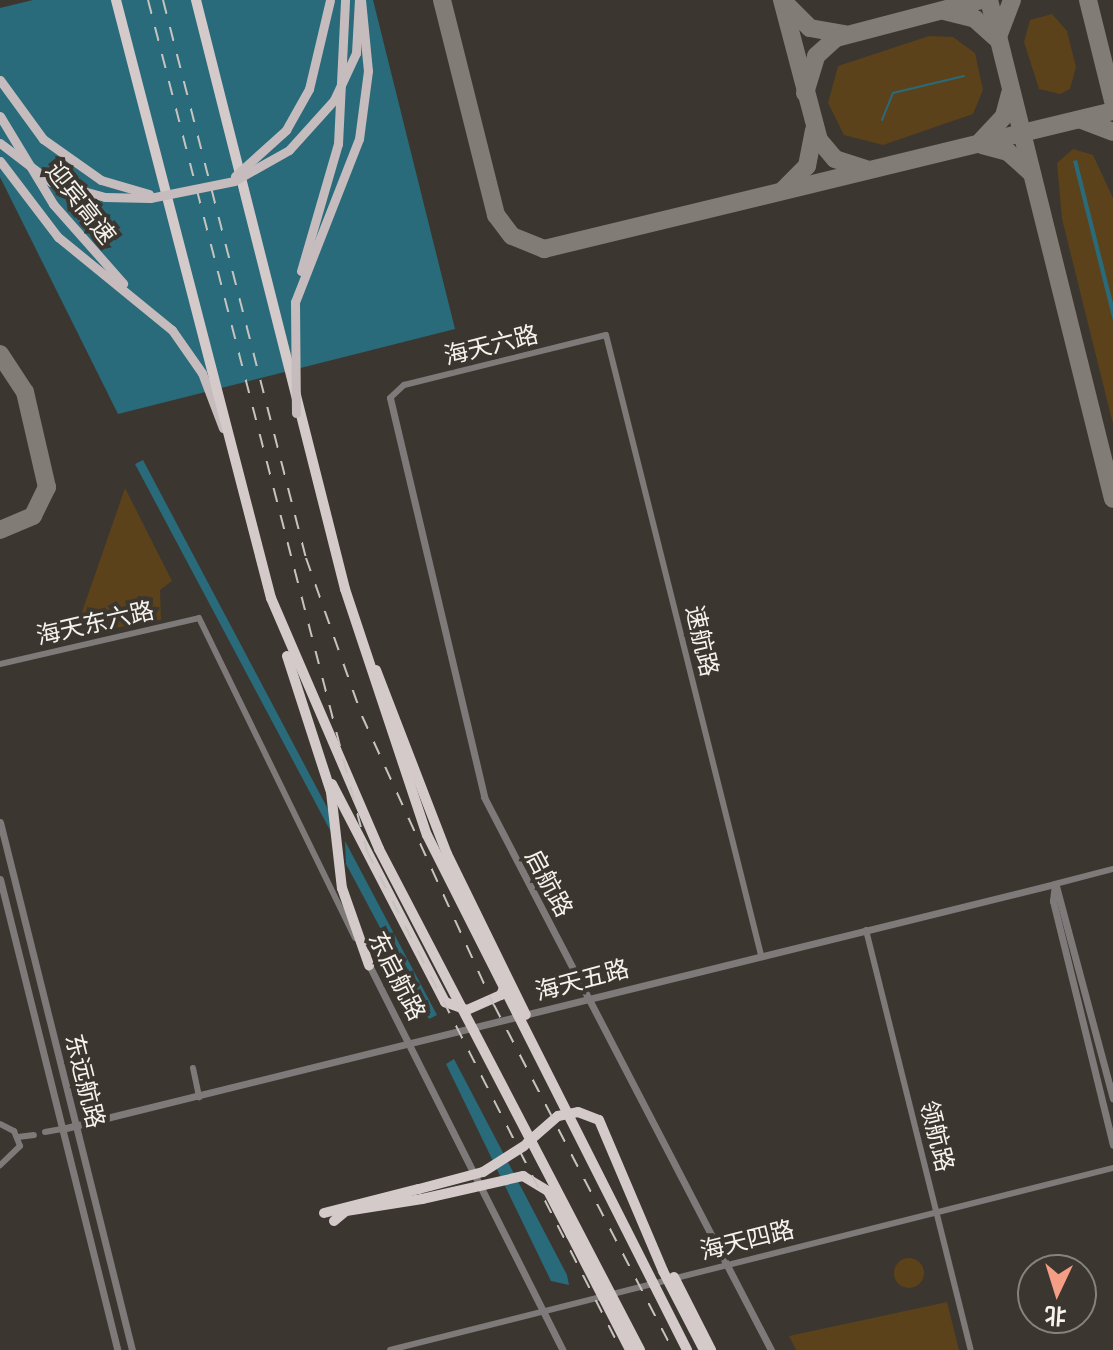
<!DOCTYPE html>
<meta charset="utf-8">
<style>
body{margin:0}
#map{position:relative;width:1113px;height:1350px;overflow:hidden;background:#3b362f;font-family:Ubuntu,"Noto Sans SC",sans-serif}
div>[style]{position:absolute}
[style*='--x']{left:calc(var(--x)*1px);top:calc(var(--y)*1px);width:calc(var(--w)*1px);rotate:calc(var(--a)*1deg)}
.green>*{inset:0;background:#5b421a}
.round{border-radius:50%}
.water>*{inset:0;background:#296b7a}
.stream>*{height:2px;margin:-1px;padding:0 1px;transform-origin:1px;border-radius:1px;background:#296b7a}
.taxiway>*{height:18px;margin:-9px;padding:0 9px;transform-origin:9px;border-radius:9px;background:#817c76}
.minor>*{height:6px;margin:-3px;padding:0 3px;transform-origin:3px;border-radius:3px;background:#7f7a7a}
.tertiary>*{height:7px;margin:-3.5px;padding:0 3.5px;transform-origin:3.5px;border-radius:3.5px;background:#7f7a7a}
.primary>*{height:9px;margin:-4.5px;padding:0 4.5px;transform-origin:4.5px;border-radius:4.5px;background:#c6bcbd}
.trunk>*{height:10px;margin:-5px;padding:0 5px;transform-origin:5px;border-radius:5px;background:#d4caca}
.rail>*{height:2px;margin-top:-1px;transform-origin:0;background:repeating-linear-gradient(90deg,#c7c3be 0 14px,transparent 0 28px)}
.primary-bridge>*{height:9px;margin:-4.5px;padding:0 4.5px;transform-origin:4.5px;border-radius:4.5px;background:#c6bcbd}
.trunk-bridge>*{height:10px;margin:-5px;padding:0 5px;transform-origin:5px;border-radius:5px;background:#d4caca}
span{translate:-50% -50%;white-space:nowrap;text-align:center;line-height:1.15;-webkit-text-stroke:8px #3b362f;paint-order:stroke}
.street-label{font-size:24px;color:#f6f3ef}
.north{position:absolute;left:1017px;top:1254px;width:80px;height:80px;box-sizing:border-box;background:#3b362f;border:2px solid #86827c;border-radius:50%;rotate:184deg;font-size:22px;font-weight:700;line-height:32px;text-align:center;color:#f6f3ef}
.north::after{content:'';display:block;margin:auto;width:28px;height:36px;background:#f49e86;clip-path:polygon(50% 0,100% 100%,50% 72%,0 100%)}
</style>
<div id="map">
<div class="green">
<div style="clip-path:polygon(1052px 14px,1067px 31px,1076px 67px,1070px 89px,1060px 94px,1039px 89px,1024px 42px,1030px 20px)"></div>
<div style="clip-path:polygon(929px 36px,953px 37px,975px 53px,983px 90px,973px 114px,883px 145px,844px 135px,828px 103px,838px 66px)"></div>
<div style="clip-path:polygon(1073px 149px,1093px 155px,1113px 198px,1113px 424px,1062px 219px,1057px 163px)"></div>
<div style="clip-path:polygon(125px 488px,172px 581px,160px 590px,161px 620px,74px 635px)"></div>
<div class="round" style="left:894px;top:1258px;width:30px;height:30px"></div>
<div style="clip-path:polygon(947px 1302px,959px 1350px,796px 1350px,789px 1336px)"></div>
</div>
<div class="water">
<div style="clip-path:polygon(33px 0,373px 0,455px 329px,118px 414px,0 177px,0 8px)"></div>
<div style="clip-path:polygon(1077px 160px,1113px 303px,1113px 321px,1073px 161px)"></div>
<div style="clip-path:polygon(143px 460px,330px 813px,331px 832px,135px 464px)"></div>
<div style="clip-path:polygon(345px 841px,437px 1015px,429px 1019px,346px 864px)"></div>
<div style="clip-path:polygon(454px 1059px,567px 1275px,569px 1285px,551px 1281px,446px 1064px)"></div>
</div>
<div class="stream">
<div style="--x:882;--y:120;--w:29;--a:-68"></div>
<div style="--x:893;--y:93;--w:73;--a:-13.5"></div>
</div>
<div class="taxiway">
<div style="--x:442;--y:0;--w:222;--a:75.9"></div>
<div style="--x:496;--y:215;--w:26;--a:53"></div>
<div style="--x:512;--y:236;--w:35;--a:22"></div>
<div style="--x:544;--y:249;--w:585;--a:-13.63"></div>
<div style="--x:782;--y:0;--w:145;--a:75.2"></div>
<div style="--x:819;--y:140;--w:25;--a:50"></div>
<div style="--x:835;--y:159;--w:35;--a:18"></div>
<div style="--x:989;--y:0;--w:514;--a:76.04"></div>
<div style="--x:1088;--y:0;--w:104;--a:76.1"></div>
<div style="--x:786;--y:4;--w:34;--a:45"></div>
<div style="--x:810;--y:28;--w:35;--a:10"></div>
<div style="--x:944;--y:11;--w:32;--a:14"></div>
<div style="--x:975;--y:19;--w:30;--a:42"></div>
<div style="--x:999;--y:34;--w:36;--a:-69"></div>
<div style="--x:805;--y:93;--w:39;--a:-73"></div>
<div style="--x:816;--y:56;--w:27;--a:-42"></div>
<div style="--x:836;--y:38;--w:150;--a:-14.7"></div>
<div style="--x:1082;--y:120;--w:33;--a:21"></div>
<div style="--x:981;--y:141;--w:34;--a:-47"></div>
<div style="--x:1004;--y:116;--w:24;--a:-75"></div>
<div style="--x:982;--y:145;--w:27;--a:15"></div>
<div style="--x:1008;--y:152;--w:31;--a:42"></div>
<div style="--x:783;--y:190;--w:34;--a:-45"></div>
<div style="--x:807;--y:166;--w:36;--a:-79"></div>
<div style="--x:0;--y:354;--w:45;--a:56.7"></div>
<div style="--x:25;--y:392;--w:98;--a:77"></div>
<div style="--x:47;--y:487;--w:32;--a:116"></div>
<div style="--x:33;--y:516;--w:36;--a:157"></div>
</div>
<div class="minor">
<div style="--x:390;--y:398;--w:19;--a:-43"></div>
<div style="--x:404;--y:385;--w:208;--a:-13.9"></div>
<div style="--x:606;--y:335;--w:639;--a:75.96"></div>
<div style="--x:0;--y:664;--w:204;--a:-13"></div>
<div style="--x:199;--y:618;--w:356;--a:64"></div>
<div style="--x:1055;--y:884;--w:60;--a:-14.5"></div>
<div style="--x:866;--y:930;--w:433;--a:76"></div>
<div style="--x:193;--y:1068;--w:30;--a:78"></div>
<div style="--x:0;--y:1124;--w:16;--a:27"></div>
<div style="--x:14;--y:1131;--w:16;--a:68"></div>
<div style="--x:20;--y:1146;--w:28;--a:136"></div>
<div style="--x:45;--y:1132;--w:17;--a:-10"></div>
<div style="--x:18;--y:1137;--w:16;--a:-7"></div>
<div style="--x:390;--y:1350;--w:746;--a:-14.13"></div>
</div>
<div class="tertiary">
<div style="--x:390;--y:398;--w:410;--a:76.7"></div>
<div style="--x:484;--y:797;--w:623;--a:62.57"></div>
<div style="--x:0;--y:822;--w:544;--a:75.96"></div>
<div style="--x:0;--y:879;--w:485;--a:76"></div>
<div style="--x:1055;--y:884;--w:17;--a:97"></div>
<div style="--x:1053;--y:901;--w:251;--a:76.2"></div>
<div style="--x:1056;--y:886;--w:220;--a:75"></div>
<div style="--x:369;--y:965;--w:431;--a:63.3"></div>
<div style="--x:62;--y:1129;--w:1023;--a:-13.86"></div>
</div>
<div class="primary">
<div style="--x:0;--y:80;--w:73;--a:53.9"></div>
<div style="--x:309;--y:89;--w:91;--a:-76.7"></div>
<div style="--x:0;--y:116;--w:103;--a:58.9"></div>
<div style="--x:53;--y:204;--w:106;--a:48.5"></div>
<div style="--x:0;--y:161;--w:96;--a:52.7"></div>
<div style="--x:58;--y:237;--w:147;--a:39.2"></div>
<div style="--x:172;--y:330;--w:52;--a:55.1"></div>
<div style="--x:202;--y:373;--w:59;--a:69.1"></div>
<div style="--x:301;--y:271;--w:132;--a:-73.8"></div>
<div style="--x:338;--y:144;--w:144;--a:-87.2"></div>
<div style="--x:295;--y:302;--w:175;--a:-68.6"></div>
<div style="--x:359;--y:139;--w:69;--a:-82.5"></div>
<div style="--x:368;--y:71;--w:71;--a:-95.6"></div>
</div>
<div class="trunk">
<div style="--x:116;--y:0;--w:618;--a:75.47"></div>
<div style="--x:271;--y:598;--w:273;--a:66.7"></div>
<div style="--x:196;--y:0;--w:608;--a:75.8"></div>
<div style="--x:345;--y:589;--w:259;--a:71.6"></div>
<div style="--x:287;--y:656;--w:143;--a:72.1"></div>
<div style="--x:331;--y:792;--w:97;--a:83.5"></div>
<div style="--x:342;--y:888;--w:82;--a:70.7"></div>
<div style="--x:376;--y:670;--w:197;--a:68.9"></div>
<div style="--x:447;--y:854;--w:179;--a:63.9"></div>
<div style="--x:332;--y:784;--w:246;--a:62.6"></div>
<div style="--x:445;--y:1002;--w:23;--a:20"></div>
<div style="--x:467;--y:1010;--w:37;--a:-24"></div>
<div style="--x:501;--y:995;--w:13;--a:-67"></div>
<div style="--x:527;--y:1143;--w:41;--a:-41.1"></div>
<div style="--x:558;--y:1116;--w:20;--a:-11"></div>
<div style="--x:578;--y:1112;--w:22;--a:21"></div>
<div style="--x:599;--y:1120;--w:164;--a:67"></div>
<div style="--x:523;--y:1176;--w:29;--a:31"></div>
<div style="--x:548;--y:1191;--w:50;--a:62.4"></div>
<div style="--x:324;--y:1213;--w:98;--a:-14.2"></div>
<div style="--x:334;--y:1221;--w:16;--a:-40"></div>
<div style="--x:346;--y:1211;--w:77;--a:-9"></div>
<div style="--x:674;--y:1277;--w:82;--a:63.1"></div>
</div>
<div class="rail">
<div style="--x:148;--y:0;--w:879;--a:75.57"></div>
<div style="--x:367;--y:851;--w:560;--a:63.02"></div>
<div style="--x:163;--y:0;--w:576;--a:75.63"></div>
<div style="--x:306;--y:558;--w:168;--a:70.5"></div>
<div style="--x:362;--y:716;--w:318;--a:65.5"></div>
<div style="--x:494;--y:1005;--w:389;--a:62.6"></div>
</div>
<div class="primary-bridge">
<div style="--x:43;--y:139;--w:71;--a:35.3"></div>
<div style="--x:101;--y:180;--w:50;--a:16.3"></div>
<div style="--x:0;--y:143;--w:64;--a:37.4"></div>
<div style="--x:51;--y:182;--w:56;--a:15.5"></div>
<div style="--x:105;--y:197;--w:45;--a:1.3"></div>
<div style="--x:150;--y:198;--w:86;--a:-11.4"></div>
<div style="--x:234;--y:181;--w:63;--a:-29.4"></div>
<div style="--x:289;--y:150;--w:67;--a:-48"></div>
<div style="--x:334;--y:100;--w:52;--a:-64.9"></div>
<div style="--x:356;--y:53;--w:53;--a:-86.8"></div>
<div style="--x:235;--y:176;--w:69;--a:-42"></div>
<div style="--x:286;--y:130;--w:47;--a:-60.7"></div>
<div style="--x:295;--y:302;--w:111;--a:89.5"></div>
</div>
<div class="trunk-bridge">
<div style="--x:427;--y:835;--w:577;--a:63.21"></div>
<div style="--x:379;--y:849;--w:565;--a:62.48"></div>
<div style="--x:419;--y:1189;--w:66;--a:-14.9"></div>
<div style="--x:483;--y:1172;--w:49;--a:-32.4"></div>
<div style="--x:422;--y:1199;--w:104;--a:-12.8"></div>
<div style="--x:571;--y:1235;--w:129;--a:62.8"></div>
<div style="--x:663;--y:1271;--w:89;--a:62.6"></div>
</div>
<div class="street-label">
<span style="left:81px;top:203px;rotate:52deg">迎宾高速</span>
<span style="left:491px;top:345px;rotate:-14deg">海天六路</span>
<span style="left:95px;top:623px;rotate:-13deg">海天东六路</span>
<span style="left:702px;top:641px;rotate:77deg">速航路</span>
<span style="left:549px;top:883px;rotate:62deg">启航路</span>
<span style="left:397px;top:976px;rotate:63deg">东启航路</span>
<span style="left:582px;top:980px;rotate:-15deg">海天五路</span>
<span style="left:85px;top:1081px;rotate:76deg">东远航路</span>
<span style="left:937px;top:1136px;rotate:76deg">领航路</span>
<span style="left:747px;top:1240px;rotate:-14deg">海天四路</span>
</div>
<div class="north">北</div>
</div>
